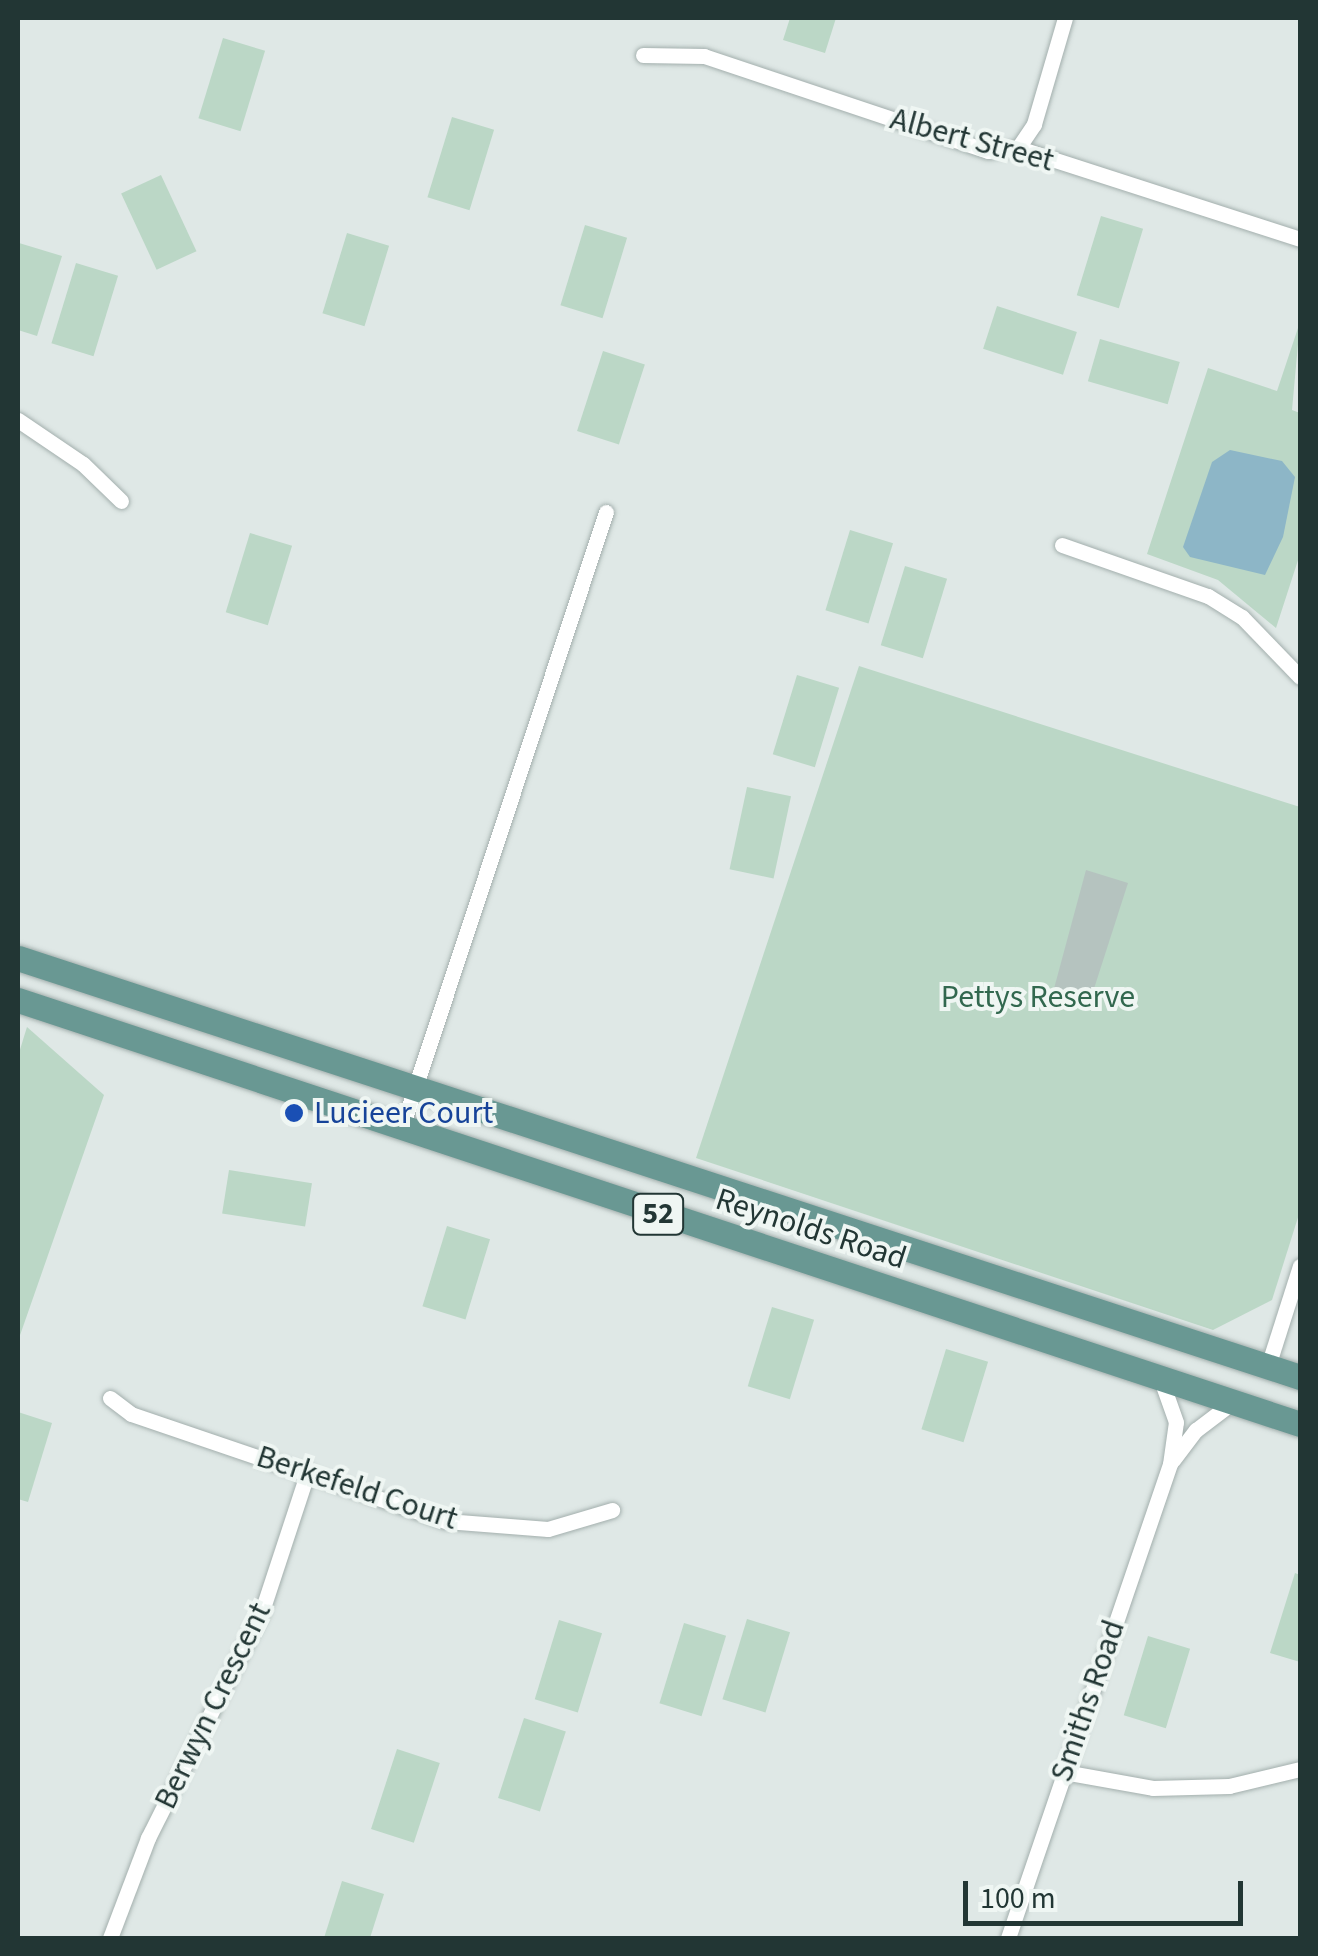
<!DOCTYPE html>
<style>
body{margin:0}
#map{position:relative;width:1318px;height:1956px;overflow:hidden;background:#dfe8e6;font-family:"Source Sans 3",sans-serif}
div>[style]{position:absolute}
[style*='--x']{left:calc(var(--x)*1px);top:calc(var(--y)*1px);width:calc(var(--w)*1px);rotate:calc(var(--a)*1deg)}
.green>*{inset:0;background:#bbd7c6;transform-origin:0 0}
.water>*{inset:0;background:#8db6c7}
.building>*{inset:0;background:#b5c3bf}
.roads{filter:drop-shadow(0 0 2px #a3afad) drop-shadow(0 0 2px #a3afad)}
.street>*{height:15px;margin:-7.5px;padding:0 7.5px;transform-origin:7.5px;border-radius:7.5px;background:#fff}
.primary>*{height:25px;margin:-12.5px;padding:0 12.5px;transform-origin:12.5px;border-radius:12.5px;background:#699893}
.dots>*{width:28px;height:28px;translate:-50% -50%;box-sizing:border-box;border:5px solid #eff6f3;border-radius:50%}
span{translate:-50% -50%;white-space:nowrap;text-align:center;line-height:1.15;-webkit-text-stroke:8px #eff6f3;paint-order:stroke}
.shield-label span{padding:2px 8px;background:#eff6f3;border:2px solid;border-radius:8px;-webkit-text-stroke-width:0}
.shield-label{font-size:30px;color:#223634;font-weight:700}
.street-label{font-size:32px;color:#223634}
.park-label{font-size:32px;color:#32684f}
.transit-label{font-size:32px;color:#164399}
.left{translate:0 -50%;text-align:left}
.frame{position:absolute;inset:0;border:20px solid #223634;pointer-events:none}
.scale{position:absolute;left:963px;top:1881px;width:280px;height:45px;box-sizing:border-box;border:5px solid #223634;border-top:0;padding-left:12px;font-size:30px;line-height:35px;white-space:nowrap;color:#223634;-webkit-text-stroke:8px #eff6f3;paint-order:stroke}
</style>
<div id="map">
<div class="green">
<div style="clip-path:polygon(790px 18px,836px 18px,825px 53px,783px 40px)"></div>
<div style="left:223px;top:38px;width:44px;height:84px;rotate:17deg"></div>
<div style="left:452px;top:117px;width:44px;height:84px;rotate:17deg"></div>
<div style="left:161px;top:175px;width:84px;height:44px;rotate:65deg"></div>
<div style="left:1101px;top:216px;width:44px;height:83px;rotate:17deg"></div>
<div style="left:585px;top:225px;width:44px;height:84px;rotate:17deg"></div>
<div style="left:347px;top:233px;width:44px;height:84px;rotate:17deg"></div>
<div style="clip-path:polygon(19px 243px,62px 256px,37px 336px,18px 330px)"></div>
<div style="left:76px;top:263px;width:44px;height:84px;rotate:17deg"></div>
<div style="left:997px;top:306px;width:84px;height:45px;rotate:18deg"></div>
<div style="clip-path:polygon(1300px 322px,1292px 410px,1300px 413px,1300px 554px,1276px 628px,1218px 580px,1147px 554px,1208px 368px,1277px 391px)"></div>
<div style="left:1100px;top:339px;width:83px;height:44px;rotate:16deg"></div>
<div style="left:603px;top:351px;width:44px;height:84px;rotate:18deg"></div>
<div style="left:850px;top:530px;width:45px;height:84px;rotate:17deg"></div>
<div style="left:250px;top:533px;width:44px;height:83px;rotate:17deg"></div>
<div style="left:905px;top:566px;width:44px;height:83px;rotate:17deg"></div>
<div style="clip-path:polygon(859px 666px,1300px 807px,1300px 1211px,1272px 1300px,1213px 1330px,696px 1158px)"></div>
<div style="left:797px;top:675px;width:44px;height:83px;rotate:17deg"></div>
<div style="left:747px;top:787px;width:45px;height:84px;rotate:12deg"></div>
<div style="clip-path:polygon(27px 1027px,104px 1095px,18px 1341px,18px 1056px)"></div>
<div style="left:229px;top:1170px;width:84px;height:44px;rotate:9deg"></div>
<div style="left:447px;top:1226px;width:45px;height:84px;rotate:17deg"></div>
<div style="left:772px;top:1307px;width:44px;height:83px;rotate:17deg"></div>
<div style="left:946px;top:1349px;width:44px;height:84px;rotate:17deg"></div>
<div style="clip-path:polygon(18px 1412px,52px 1423px,28px 1502px,18px 1499px)"></div>
<div style="clip-path:polygon(1295px 1573px,1300px 1575px,1300px 1662px,1270px 1653px)"></div>
<div style="left:747px;top:1619px;width:45px;height:84px;rotate:17deg"></div>
<div style="left:559px;top:1620px;width:45px;height:83px;rotate:17deg"></div>
<div style="left:684px;top:1623px;width:44px;height:84px;rotate:17deg"></div>
<div style="left:1148px;top:1636px;width:44px;height:83px;rotate:17deg"></div>
<div style="left:524px;top:1718px;width:44px;height:84px;rotate:18deg"></div>
<div style="left:397px;top:1749px;width:45px;height:84px;rotate:18deg"></div>
<div style="clip-path:polygon(342px 1881px,384px 1894px,370px 1938px,324px 1938px)"></div>
</div>
<div class="water">
<div style="clip-path:polygon(1230px 450px,1282px 461px,1295px 477px,1283px 537px,1265px 575px,1190px 557px,1183px 547px,1212px 462px)"></div>
</div>
<div class="building">
<div style="clip-path:polygon(1086px 870px,1128px 883px,1090px 1001px,1052px 996px)"></div>
</div>
<div class="roads">
<div class="street">
<div style="--x:643;--y:55;--w:61;--a:0.9"></div>
<div style="--x:704;--y:56;--w:299;--a:18.5"></div>
<div style="--x:988;--y:151;--w:30;--a:-6"></div>
<div style="--x:1018;--y:148;--w:296;--a:17.9"></div>
<div style="--x:1018;--y:148;--w:29;--a:-56"></div>
<div style="--x:1034;--y:124;--w:110;--a:-73.7"></div>
<div style="--x:18;--y:420;--w:78;--a:34.1"></div>
<div style="--x:83;--y:464;--w:53;--a:44.2"></div>
<div style="--x:1062;--y:545;--w:155;--a:19.3"></div>
<div style="--x:1208;--y:596;--w:40;--a:32"></div>
<div style="--x:1242;--y:617;--w:83;--a:46"></div>
<div style="--x:401;--y:1130;--w:651;--a:-71.65"></div>
<div style="--x:1268;--y:1366;--w:105;--a:-72.3"></div>
<div style="--x:110;--y:1398;--w:26;--a:37"></div>
<div style="--x:131;--y:1414;--w:333;--a:18.8"></div>
<div style="--x:446;--y:1521;--w:102;--a:4.5"></div>
<div style="--x:548;--y:1529;--w:67;--a:-16.5"></div>
<div style="--x:1173;--y:1460;--w:38;--a:-53"></div>
<div style="--x:1196;--y:1430;--w:48;--a:-37.3"></div>
<div style="--x:1064;--y:1772;--w:90;--a:10.2"></div>
<div style="--x:1153;--y:1788;--w:76;--a:-1.5"></div>
<div style="--x:1229;--y:1786;--w:73;--a:-13.5"></div>
<div style="--x:110;--y:1938;--w:107;--a:-69.2"></div>
<div style="--x:148;--y:1838;--w:254;--a:-63.3"></div>
<div style="--x:262;--y:1611;--w:147;--a:-71.8"></div>
<div style="--x:1008;--y:1938;--w:501;--a:-71.13"></div>
<div style="--x:1170;--y:1464;--w:42;--a:-81.9"></div>
<div style="--x:1176;--y:1422;--w:48;--a:-109.6"></div>
</div>
<div class="primary">
<div style="--x:18;--y:958;--w:1349;--a:18.1"></div>
<div style="--x:18;--y:1000;--w:1350;--a:18.3"></div>
</div>
</div>
<div class="dots">
<div style="left:294px;top:1113px;background:#1a4fb4"></div>
</div>
<div class="shield-label">
<span style="left:658px;top:1214px">52</span>
</div>
<div class="street-label">
<span style="left:972px;top:140px;rotate:15deg">Albert Street</span>
<span style="left:811px;top:1229px;rotate:18deg">Reynolds Road</span>
<span style="left:357px;top:1488px;rotate:18deg">Berkefeld Court</span>
<span style="left:1088px;top:1701px;rotate:-71deg">Smiths Road</span>
<span style="left:213px;top:1706px;rotate:-64deg">Berwyn Crescent</span>
</div>
<div class="park-label">
<span style="left:1038px;top:997px">Pettys Reserve</span>
</div>
<div class="transit-label">
<span class="left" style="left:314px;top:1113px">Lucieer Court</span>
</div>
<div class="frame"></div>
<div class="scale">100 m</div>
</div>
